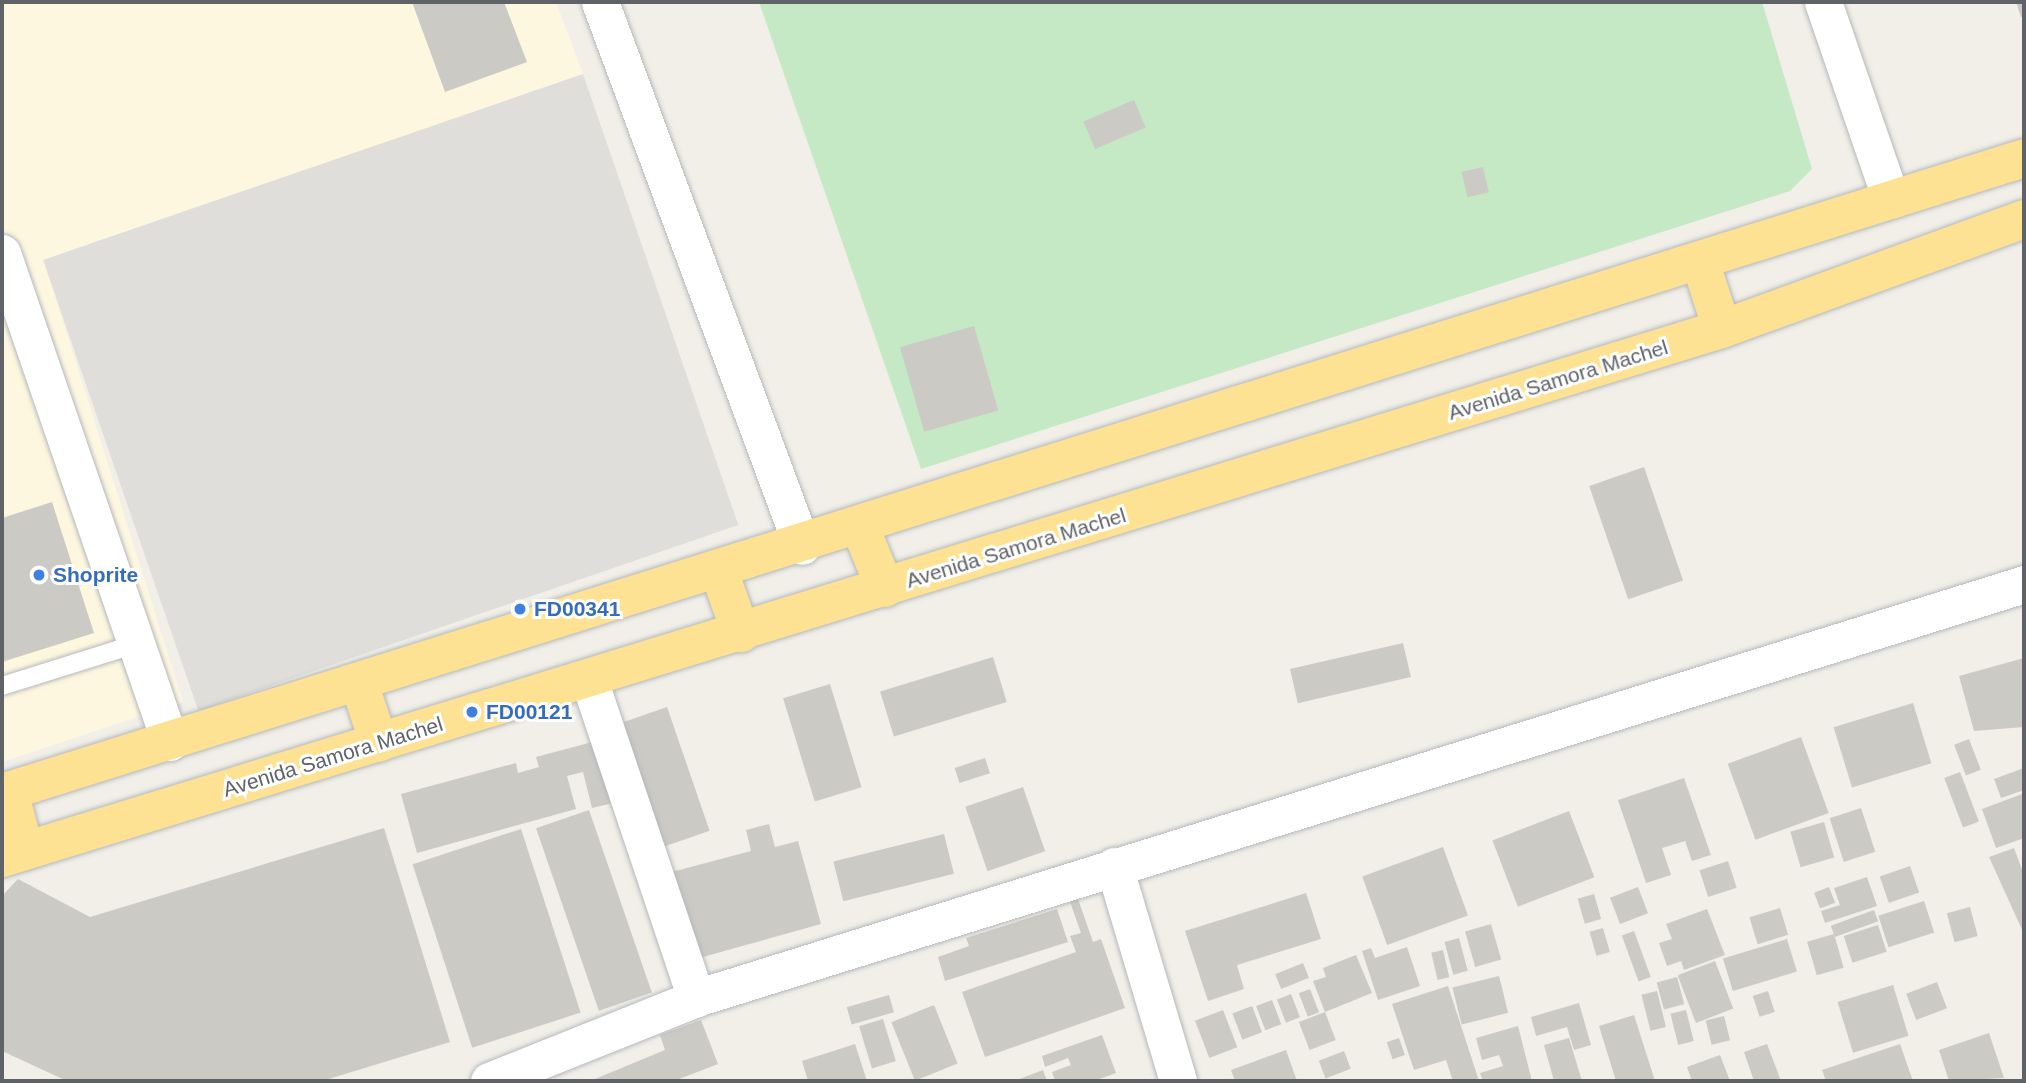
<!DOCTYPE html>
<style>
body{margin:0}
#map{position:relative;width:2026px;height:1083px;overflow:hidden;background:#f1efe8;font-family:Helvetica,sans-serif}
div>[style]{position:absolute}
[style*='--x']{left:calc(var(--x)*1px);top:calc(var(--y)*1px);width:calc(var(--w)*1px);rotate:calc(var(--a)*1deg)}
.commercial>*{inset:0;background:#fef7e0}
.industrial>*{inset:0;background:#e0deda;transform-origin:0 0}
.green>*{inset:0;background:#c5e8c5}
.building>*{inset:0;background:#cccac5;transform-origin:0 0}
.roads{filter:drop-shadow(0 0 2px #b5b8bc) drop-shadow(0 0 2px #b5b8bc)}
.lane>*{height:18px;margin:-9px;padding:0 9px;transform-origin:9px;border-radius:9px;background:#fff}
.street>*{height:37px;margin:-18.5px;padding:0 18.5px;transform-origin:18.5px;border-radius:18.5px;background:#fff}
.highway>*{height:38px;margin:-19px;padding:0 19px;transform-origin:19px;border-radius:19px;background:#fde293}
.dots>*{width:19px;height:19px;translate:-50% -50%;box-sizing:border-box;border:4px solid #fff;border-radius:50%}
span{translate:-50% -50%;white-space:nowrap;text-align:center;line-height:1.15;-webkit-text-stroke:6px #fff;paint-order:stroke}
.street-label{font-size:21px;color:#5f6368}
.shop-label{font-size:21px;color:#366cbe;font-weight:700}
.left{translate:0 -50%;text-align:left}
.frame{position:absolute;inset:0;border:4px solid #5f6368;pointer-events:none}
</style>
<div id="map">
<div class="commercial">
<div style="clip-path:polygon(2px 2px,556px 2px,583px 74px,44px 261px,183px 702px,2px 762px)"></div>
</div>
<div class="industrial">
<div style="left:583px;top:74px;width:477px;height:571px;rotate:71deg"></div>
</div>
<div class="green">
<div style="clip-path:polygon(759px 2px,1762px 2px,1812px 169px,1790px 191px,921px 469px)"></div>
</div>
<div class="building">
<div style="clip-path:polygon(412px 2px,504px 2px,527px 62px,445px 92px)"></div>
<div style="clip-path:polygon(2016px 2px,2024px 2px,2024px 16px,2021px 17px)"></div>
<div style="left:1134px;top:100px;width:30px;height:55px;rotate:67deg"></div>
<div style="left:1483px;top:167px;width:26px;height:22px;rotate:77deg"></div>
<div style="left:974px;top:326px;width:88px;height:77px;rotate:74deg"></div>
<div style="left:1644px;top:467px;width:120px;height:58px;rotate:71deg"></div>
<div style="clip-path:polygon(52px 502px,94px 633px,2px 662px,2px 518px)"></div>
<div style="left:1403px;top:643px;width:35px;height:116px;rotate:77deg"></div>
<div style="left:993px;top:657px;width:47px;height:118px;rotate:73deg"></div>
<div style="clip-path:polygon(2024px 658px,2024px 727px,1974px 731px,1959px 676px)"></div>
<div style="left:830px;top:684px;width:108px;height:49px;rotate:73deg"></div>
<div style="left:1913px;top:703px;width:63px;height:83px;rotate:73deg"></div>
<div style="left:667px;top:707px;width:131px;height:48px;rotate:71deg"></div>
<div style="left:1801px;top:737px;width:81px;height:78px;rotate:70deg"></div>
<div style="left:1969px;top:739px;width:33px;height:16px;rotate:69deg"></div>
<div style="clip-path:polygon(596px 741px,613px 803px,592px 808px,583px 772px,567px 776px,576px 809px,417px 853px,401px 794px,516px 763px,518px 773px,539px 767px,536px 757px)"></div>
<div style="left:985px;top:758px;width:16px;height:32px;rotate:72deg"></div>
<div style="clip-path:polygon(2024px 768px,2024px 790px,2001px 798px,1994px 779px)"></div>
<div style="left:1960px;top:772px;width:53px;height:17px;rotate:69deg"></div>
<div style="clip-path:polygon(1684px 778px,1711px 855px,1692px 861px,1685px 841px,1662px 848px,1671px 875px,1646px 883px,1618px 800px)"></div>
<div style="left:1023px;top:787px;width:68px;height:61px;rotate:71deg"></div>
<div style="clip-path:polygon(2022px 794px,2024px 838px,1996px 848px,1982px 809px)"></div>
<div style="left:1861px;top:808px;width:46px;height:33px;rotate:72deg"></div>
<div style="left:589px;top:810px;width:193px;height:56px;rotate:71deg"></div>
<div style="left:1569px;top:811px;width:71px;height:82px;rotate:69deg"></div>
<div style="left:1824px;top:822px;width:37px;height:35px;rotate:74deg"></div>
<div style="clip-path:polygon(769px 824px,775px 847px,798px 841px,821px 924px,692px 960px,668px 873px,751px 851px,746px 830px)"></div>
<div style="clip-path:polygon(384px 828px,450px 1042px,322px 1081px,67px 1081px,2px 1051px,2px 896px,18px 879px,90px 917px)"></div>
<div style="left:521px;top:829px;width:193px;height:114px;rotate:72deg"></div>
<div style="left:944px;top:834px;width:41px;height:114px;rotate:76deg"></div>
<div style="left:1443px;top:847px;width:73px;height:86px;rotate:70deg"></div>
<div style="clip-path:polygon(2014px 848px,2024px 875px,2024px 934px,1989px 857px)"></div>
<div style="left:1728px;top:861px;width:28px;height:30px;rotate:72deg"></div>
<div style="left:1910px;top:866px;width:28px;height:32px;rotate:71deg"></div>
<div style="clip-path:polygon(1867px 877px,1877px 906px,1825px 923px,1821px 911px,1840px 905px,1834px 888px)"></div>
<div style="left:1638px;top:887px;width:28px;height:30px;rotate:69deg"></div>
<div style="left:1829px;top:887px;width:17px;height:16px;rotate:69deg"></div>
<div style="clip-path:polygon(1306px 893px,1321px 939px,1237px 965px,1244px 989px,1208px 1001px,1185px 931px)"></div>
<div style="left:1594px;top:894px;width:26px;height:17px;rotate:74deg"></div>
<div style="clip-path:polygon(1077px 896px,1093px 942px,1101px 939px,1125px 1008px,985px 1057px,962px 992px,1076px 952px,1070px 936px,1081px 933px,1069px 899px)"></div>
<div style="left:1924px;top:901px;width:33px;height:48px;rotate:72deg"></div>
<div style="left:1970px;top:907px;width:30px;height:24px;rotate:75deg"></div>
<div style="left:1780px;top:908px;width:28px;height:32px;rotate:73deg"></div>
<div style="clip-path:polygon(1057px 909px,1068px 942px,945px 981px,938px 957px,969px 946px,966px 938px)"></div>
<div style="clip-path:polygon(1707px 909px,1725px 955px,1684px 970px,1681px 961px,1667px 966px,1659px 943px,1672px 939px,1666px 924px)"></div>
<div style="left:1874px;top:910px;width:12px;height:46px;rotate:70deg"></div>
<div style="left:1491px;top:924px;width:37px;height:27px;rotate:74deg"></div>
<div style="left:1878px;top:925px;width:28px;height:36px;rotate:72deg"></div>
<div style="left:1603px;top:928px;width:25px;height:14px;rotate:74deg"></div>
<div style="left:1634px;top:931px;width:49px;height:13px;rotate:70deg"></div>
<div style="left:1834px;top:934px;width:35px;height:28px;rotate:74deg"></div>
<div style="left:1459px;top:938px;width:34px;height:15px;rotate:75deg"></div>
<div style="left:1787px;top:939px;width:34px;height:67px;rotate:73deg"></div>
<div style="clip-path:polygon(1407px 947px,1420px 986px,1378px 1000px,1362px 951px,1371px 948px,1375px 958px)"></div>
<div style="left:1443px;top:950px;width:28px;height:12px;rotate:77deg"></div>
<div style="clip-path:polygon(1356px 955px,1372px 993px,1325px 1012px,1313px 981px,1326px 977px,1323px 968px)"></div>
<div style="left:1715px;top:961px;width:51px;height:40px;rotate:69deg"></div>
<div style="left:1303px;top:963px;width:16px;height:30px;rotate:68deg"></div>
<div style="left:1499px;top:976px;width:38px;height:48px;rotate:76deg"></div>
<div style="left:1677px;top:977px;width:28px;height:21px;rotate:75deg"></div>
<div style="left:1937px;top:982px;width:28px;height:33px;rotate:69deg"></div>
<div style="left:1893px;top:985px;width:53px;height:58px;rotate:73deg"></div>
<div style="clip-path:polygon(1448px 986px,1479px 1081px,1453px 1081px,1446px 1060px,1414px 1070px,1392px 1004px)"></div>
<div style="left:1310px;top:989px;width:25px;height:12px;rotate:69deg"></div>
<div style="left:1657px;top:991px;width:37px;height:16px;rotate:76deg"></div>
<div style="left:1768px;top:991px;width:22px;height:16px;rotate:72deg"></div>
<div style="left:1291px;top:994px;width:25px;height:15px;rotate:69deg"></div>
<div style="left:889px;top:995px;width:18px;height:44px;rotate:74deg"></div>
<div style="left:1272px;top:1000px;width:26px;height:17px;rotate:69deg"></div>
<div style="clip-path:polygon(1579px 1003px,1591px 1045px,1574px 1050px,1567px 1027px,1536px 1036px,1531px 1017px)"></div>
<div style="left:934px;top:1005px;width:63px;height:46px;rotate:68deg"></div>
<div style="left:1252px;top:1006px;width:28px;height:21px;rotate:69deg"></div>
<div style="left:1223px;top:1010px;width:40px;height:30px;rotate:69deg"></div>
<div style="left:1686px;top:1010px;width:32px;height:16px;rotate:76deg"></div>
<div style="left:1325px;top:1012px;width:30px;height:28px;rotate:69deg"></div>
<div style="clip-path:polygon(1634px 1015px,1655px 1081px,1616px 1081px,1599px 1026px)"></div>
<div style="left:1724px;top:1016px;width:25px;height:19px;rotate:76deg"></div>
<div style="left:883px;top:1019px;width:44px;height:25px;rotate:73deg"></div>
<div style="clip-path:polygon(701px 1020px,718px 1064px,674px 1081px,590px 1081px,665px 1050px,660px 1035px)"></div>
<div style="clip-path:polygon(1518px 1026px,1532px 1081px,1483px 1081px,1480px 1073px,1503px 1066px,1499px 1055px,1482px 1060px,1476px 1038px)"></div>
<div style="clip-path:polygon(1989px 1033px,2004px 1078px,1949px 1081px,1939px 1050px)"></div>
<div style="clip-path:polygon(1102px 1035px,1116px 1073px,1094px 1081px,1055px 1081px,1052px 1072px,1071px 1065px,1068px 1058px,1045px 1067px,1042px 1056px)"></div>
<div style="left:1399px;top:1038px;width:18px;height:13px;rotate:71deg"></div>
<div style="clip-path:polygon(1569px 1038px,1582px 1081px,1554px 1081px,1544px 1045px)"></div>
<div style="clip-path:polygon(855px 1044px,867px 1081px,808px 1081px,802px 1061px)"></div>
<div style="clip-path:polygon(1767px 1044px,1781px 1081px,1754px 1081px,1744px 1052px)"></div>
<div style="clip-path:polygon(1900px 1044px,1913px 1081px,1826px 1081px,1822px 1070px)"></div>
<div style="clip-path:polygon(1286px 1050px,1297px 1081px,1235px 1081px,1231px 1070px)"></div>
<div style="left:1344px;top:1051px;width:19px;height:27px;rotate:69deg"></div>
<div style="clip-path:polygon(1720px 1055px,1730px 1081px,1692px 1081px,1687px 1067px)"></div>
<div style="clip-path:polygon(1043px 1070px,1047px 1081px,1014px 1081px)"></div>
</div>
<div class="roads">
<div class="lane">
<div style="--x:2;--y:686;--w:140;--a:-17.4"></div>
</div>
<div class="street">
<div style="--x:600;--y:2;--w:580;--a:69.63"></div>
<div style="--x:1823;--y:2;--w:209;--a:71"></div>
<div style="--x:2;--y:253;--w:517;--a:71.04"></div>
<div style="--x:589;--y:680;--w:336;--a:71.4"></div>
<div style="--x:1114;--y:866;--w:224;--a:73.4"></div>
<div style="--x:489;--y:1081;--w:223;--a:-21.8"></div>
<div style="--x:696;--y:998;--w:1391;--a:-17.31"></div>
</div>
<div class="highway">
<div style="--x:1700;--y:261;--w:71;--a:72.1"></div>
<div style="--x:860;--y:527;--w:66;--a:67.7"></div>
<div style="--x:719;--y:571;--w:66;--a:70.5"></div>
<div style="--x:359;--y:683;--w:63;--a:71.6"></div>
<div style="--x:9;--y:791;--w:62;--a:75.1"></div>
<div style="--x:2;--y:793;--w:2119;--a:-17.43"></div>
<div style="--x:2;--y:858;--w:1800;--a:-17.1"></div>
<div style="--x:1722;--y:329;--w:321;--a:-20"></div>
</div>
</div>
<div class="dots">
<div style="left:39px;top:575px;background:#3f7fe0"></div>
<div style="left:520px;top:609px;background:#3f7fe0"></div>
<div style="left:472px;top:712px;background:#3f7fe0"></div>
</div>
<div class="street-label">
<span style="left:1558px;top:380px;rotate:-17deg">Avenida Samora Machel</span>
<span style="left:1016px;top:548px;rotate:-17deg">Avenida Samora Machel</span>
<span style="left:333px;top:757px;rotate:-17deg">Avenida Samora Machel</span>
</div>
<div class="shop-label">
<span class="left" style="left:53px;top:575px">Shoprite</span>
<span class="left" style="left:534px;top:609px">FD00341</span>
<span class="left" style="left:486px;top:712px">FD00121</span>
</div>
<div class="frame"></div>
</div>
